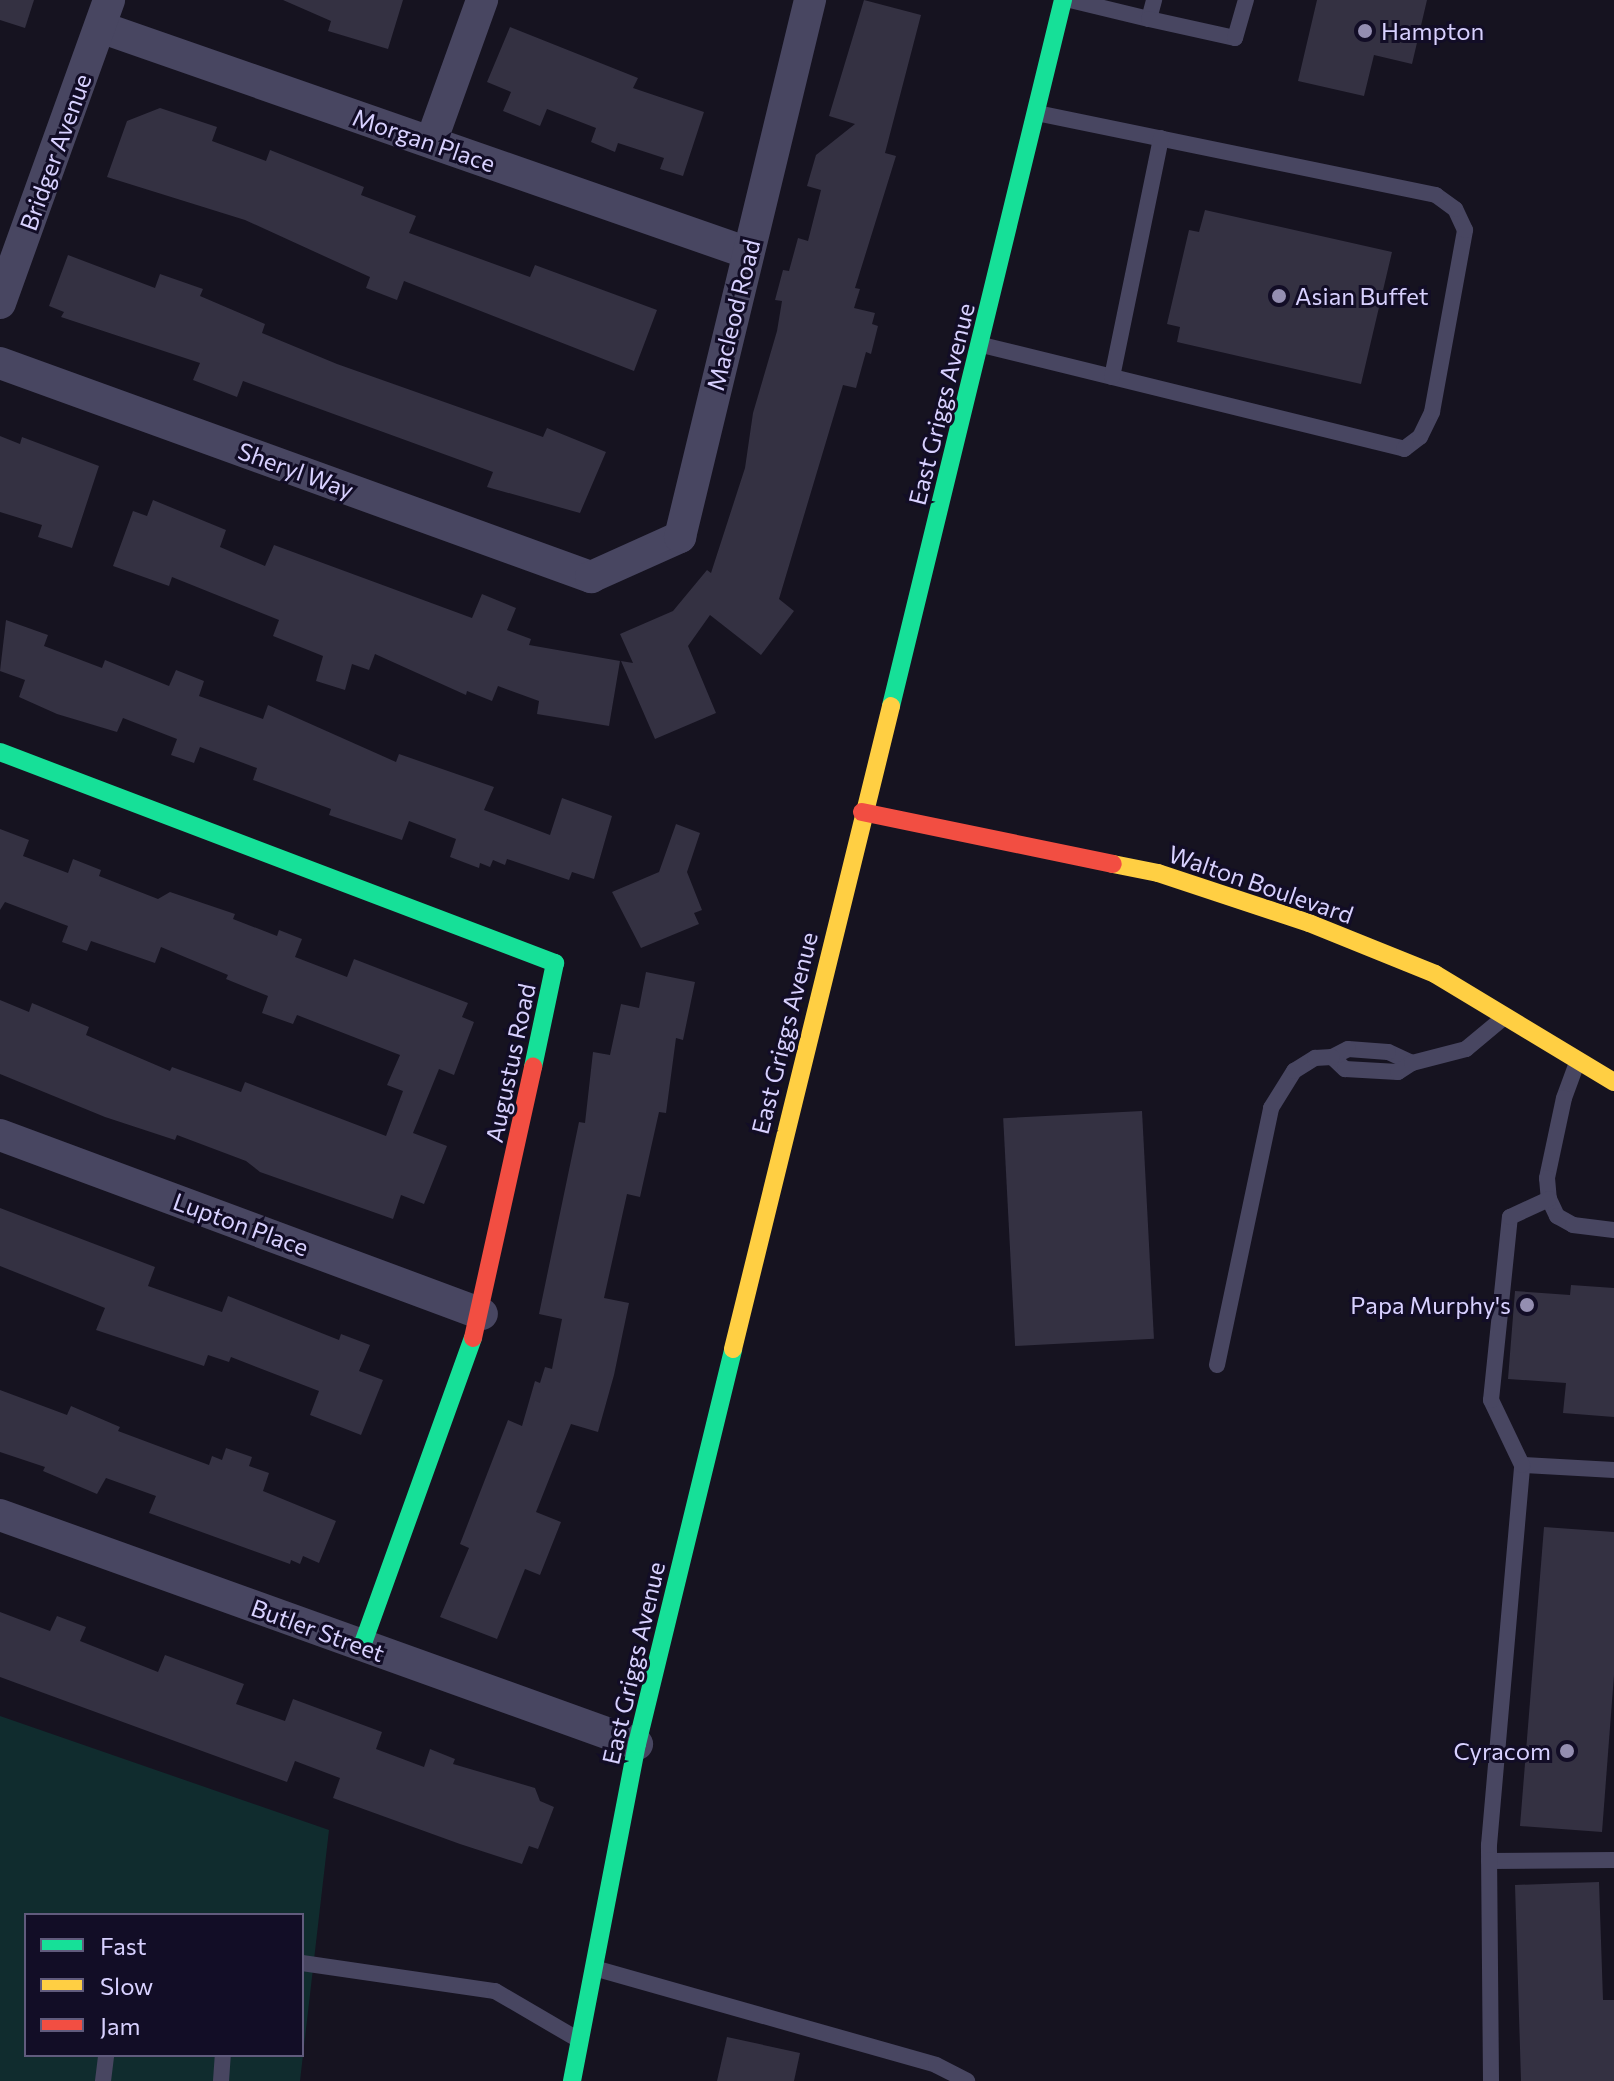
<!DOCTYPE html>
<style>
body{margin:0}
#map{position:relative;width:1614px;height:2081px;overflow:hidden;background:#161320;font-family:Commissioner,sans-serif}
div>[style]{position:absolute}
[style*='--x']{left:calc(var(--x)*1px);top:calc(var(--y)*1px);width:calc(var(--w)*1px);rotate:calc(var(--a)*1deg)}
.green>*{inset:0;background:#102c2e}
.building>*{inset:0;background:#343142;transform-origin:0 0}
.lane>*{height:16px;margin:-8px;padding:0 8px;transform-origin:8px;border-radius:8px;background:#484661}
.street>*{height:32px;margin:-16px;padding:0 16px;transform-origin:16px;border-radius:16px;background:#484661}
.fast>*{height:18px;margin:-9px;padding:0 9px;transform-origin:9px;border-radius:9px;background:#16e098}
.slow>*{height:18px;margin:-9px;padding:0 9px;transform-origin:9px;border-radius:9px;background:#ffcf43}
.jam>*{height:18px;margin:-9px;padding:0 9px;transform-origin:9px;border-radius:9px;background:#f24e42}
.dots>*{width:22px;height:22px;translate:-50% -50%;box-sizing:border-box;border:4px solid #120d26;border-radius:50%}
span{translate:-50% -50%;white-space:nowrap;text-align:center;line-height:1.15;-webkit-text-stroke:6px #120d26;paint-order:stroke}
.poi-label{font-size:24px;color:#d8d1ff}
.left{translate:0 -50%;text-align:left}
.right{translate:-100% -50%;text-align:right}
.street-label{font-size:24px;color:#d8d1ff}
.legend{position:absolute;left:24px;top:1913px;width:280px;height:144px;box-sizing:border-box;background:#120d26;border:2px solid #615b7d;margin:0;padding:10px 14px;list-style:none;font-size:24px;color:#d8d1ff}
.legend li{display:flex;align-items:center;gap:16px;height:40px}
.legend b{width:40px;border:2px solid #615b7d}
</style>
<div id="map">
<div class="green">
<div style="clip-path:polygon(evenodd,0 1716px,329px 1830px,300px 2081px,0 2081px,0 1716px,26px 1915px,302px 1915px,302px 2055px,26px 2055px,26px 1915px)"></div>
</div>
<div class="building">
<div style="clip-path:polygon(0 0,34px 0,25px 28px,0 20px)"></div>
<div style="clip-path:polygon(283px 0,403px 0,388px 49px,328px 31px,331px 21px)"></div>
<div style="clip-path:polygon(864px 0,921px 15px,885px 153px,896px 156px,855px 288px,860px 289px,854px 308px,875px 313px,872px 324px,878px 326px,871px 354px,866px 352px,856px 388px,843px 385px,779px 599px,794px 611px,761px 655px,710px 615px,688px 646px,716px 713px,655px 739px,621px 661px,633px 663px,620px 634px,673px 611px,707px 570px,711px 573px,745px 468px,753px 413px,777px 331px,782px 301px,775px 300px,783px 270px,789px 271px,798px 238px,808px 241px,821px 190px,807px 186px,816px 155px,855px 124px,829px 116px)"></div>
<div style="clip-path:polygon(1317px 0,1427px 0,1412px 64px,1374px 55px,1364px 96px,1298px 81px)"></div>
<div style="clip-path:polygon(510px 27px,638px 78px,633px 88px,704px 112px,683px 176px,660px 169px,664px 158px,618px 143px,615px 152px,591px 142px,596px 128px,547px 109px,540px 126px,503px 111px,511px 92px,487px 82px)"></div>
<div style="clip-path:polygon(160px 108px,217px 127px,212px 141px,266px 161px,270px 150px,364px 187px,361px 195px,416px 216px,409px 233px,530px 277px,535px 265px,657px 310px,634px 371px,404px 281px,397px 300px,366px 288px,370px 277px,245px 220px,107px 177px,127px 121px)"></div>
<div style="clip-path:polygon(1205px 210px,1392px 252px,1361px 384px,1177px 342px,1180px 327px,1167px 324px,1189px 230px,1199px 232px)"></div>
<div style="clip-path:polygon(68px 255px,155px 288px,160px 274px,203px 289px,200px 296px,265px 324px,262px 333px,337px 364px,543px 437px,547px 428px,606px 452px,580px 513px,487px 487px,493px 472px,243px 381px,237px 397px,193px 380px,200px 363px,61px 317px,64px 312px,49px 306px)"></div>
<div style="clip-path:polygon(0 436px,20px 444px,22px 437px,99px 466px,72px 548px,38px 537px,42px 525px,0 512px)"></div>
<div style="clip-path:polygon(153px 500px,226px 530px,220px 547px,265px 566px,274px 545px,472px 618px,482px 594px,516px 608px,507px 630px,531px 639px,529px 645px,620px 661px,609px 726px,537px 714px,539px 701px,498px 686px,492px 701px,467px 691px,466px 695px,375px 654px,369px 670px,352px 664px,345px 690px,316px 681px,323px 656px,273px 636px,279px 620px,172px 577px,169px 586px,113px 566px,133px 511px,147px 516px)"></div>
<div style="clip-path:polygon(6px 620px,48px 635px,44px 646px,102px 668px,105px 660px,169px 686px,176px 670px,204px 681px,199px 696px,263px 719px,268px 705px,396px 762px,399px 754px,494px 787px,484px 810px,550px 835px,562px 798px,612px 816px,594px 879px,572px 872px,569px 880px,507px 859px,505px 865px,493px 860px,490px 867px,480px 863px,479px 868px,450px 857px,456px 839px,409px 821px,402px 840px,329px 815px,331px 809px,253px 780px,257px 768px,200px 747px,194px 763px,171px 755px,177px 739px,123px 718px,117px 732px,57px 714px,19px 697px,25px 680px,0 671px)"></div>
<div style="clip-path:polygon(676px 824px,700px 833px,687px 872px,702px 910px,694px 913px,699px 924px,641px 948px,612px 892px,659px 872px)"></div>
<div style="clip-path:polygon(0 829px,29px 840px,23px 856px,68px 873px,73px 859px,101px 870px,99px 876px,158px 899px,170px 892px,235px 914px,233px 919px,277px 936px,279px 930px,302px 939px,295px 957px,347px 977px,354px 959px,468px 1003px,462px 1017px,474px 1022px,454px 1075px,439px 1069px,413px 1133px,447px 1146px,424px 1204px,401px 1195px,393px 1219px,260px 1172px,246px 1161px,177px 1135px,175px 1140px,105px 1117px,0 1074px,0 1000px,29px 1012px,32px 1003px,89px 1027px,86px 1035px,170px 1071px,172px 1067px,241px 1092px,245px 1082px,386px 1136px,403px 1091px,387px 1085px,400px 1055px,297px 1015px,293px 1024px,262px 1013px,268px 996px,226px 979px,228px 975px,161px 947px,155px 963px,91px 941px,87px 951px,62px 942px,68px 926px,5px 902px,0 910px)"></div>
<div style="clip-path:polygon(646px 972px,695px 982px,683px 1040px,676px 1038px,666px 1113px,659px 1112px,640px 1197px,627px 1194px,604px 1298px,629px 1303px,614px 1375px,598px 1432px,571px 1424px,536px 1512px,561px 1522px,540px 1575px,525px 1569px,497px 1639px,440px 1617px,469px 1548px,460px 1544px,508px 1420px,522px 1426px,535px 1381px,540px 1383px,545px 1367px,552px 1369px,562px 1319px,539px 1314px,579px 1122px,585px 1123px,593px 1052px,610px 1055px,621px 1004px,639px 1008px)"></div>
<div style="left:1142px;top:1111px;width:228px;height:139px;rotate:87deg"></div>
<div style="clip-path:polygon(0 1208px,155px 1267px,148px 1286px,222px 1312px,228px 1296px,339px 1340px,341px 1334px,370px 1345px,359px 1371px,383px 1380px,361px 1435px,310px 1415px,319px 1391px,231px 1357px,229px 1362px,208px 1355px,204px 1366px,96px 1330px,105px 1308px,0 1266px)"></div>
<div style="clip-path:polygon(1571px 1285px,1614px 1288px,1614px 1417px,1563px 1413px,1566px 1383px,1508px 1379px,1515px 1291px,1570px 1295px)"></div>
<div style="clip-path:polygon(0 1390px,67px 1415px,71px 1406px,120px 1427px,118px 1431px,209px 1465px,212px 1456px,222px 1460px,226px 1448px,252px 1457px,249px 1466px,269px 1473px,263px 1491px,336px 1521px,319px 1563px,303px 1556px,300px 1564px,291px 1560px,290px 1564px,149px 1513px,156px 1496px,106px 1478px,97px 1494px,43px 1471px,45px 1467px,0 1452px)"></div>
<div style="clip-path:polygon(1544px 1527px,1614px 1532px,1614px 1675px,1602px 1832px,1520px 1826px)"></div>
<div style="clip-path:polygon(0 1612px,50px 1631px,57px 1616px,86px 1627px,80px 1641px,158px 1672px,165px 1655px,244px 1684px,236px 1704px,285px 1721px,293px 1699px,382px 1732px,376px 1749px,424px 1767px,430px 1749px,455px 1759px,453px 1764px,535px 1788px,540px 1801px,554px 1807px,538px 1849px,529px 1846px,522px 1864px,460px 1844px,333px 1798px,340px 1778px,295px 1761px,287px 1782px,0 1677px)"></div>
<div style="clip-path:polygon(1599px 1882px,1603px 2000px,1614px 2000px,1614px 2081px,1521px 2081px,1515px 1885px)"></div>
<div style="clip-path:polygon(727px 2037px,800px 2053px,794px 2081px,717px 2081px)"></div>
</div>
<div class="lane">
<div style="--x:1070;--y:0;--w:81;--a:13.5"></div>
<div style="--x:1149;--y:19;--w:20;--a:-75"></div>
<div style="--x:1149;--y:19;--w:88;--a:12.5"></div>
<div style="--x:1235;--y:38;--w:40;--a:-74"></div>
<div style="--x:982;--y:345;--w:435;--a:13.8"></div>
<div style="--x:1404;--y:449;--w:20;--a:-37"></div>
<div style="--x:1420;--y:437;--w:28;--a:-64"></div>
<div style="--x:1432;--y:412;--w:185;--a:-79.7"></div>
<div style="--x:1465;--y:230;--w:23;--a:-115"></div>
<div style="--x:1455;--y:209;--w:24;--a:-144"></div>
<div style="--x:1436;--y:195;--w:407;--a:-168.4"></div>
<div style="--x:1112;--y:377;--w:244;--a:-78.4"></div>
<div style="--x:1578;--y:1060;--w:40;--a:110.2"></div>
<div style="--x:1564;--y:1098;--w:82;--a:102"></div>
<div style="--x:1547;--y:1178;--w:21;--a:85"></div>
<div style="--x:1549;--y:1199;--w:19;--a:65"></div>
<div style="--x:1557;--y:1216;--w:18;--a:29"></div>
<div style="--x:1573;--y:1225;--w:41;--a:7"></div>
<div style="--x:1412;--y:1063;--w:26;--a:-155"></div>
<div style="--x:1388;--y:1052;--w:40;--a:-175.7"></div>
<div style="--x:1348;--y:1049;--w:18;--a:153"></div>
<div style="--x:1332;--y:1057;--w:18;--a:43"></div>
<div style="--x:1345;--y:1069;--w:53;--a:3.2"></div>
<div style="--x:1398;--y:1072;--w:17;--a:-33"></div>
<div style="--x:1412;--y:1063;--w:56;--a:-14.5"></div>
<div style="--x:1466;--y:1049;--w:47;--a:-39.8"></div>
<div style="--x:1217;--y:1365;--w:263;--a:-78.1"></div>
<div style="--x:1271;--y:1108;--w:44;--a:-58.1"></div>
<div style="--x:1294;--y:1071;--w:25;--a:-32"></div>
<div style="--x:1315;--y:1058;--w:17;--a:-3"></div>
<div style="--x:1522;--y:1465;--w:92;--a:3.1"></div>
<div style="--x:1489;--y:1861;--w:125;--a:-0.5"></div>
<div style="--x:302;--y:1963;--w:195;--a:8.3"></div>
<div style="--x:495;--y:1991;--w:97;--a:30.3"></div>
<div style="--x:594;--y:1968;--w:355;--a:15.8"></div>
<div style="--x:936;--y:2065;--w:35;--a:27"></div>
<div style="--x:103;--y:2081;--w:26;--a:-83"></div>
<div style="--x:221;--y:2081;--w:26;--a:-86"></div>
<div style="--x:1491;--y:2081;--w:236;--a:-90.5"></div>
<div style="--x:1489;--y:1845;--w:381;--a:-85"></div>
<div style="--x:1522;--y:1465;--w:72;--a:-115.5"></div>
<div style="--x:1491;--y:1400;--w:184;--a:-84.1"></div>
<div style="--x:1510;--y:1217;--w:43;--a:-24.8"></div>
</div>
<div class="street">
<div style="--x:100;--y:27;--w:686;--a:19.23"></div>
<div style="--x:431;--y:142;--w:151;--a:-70.2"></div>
<div style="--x:0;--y:303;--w:322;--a:-70.2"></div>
<div style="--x:0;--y:363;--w:629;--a:19.91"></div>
<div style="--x:591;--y:577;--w:98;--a:-24.2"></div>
<div style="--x:680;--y:537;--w:553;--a:-76.39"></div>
<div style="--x:0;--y:1135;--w:514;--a:20.37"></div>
<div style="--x:0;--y:1515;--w:677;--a:19.77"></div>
</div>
<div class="fast">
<div style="--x:891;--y:706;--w:727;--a:-76.31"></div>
<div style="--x:0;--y:752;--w:594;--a:20.82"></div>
<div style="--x:555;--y:963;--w:106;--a:101.9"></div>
<div style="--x:362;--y:1646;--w:327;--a:-70.2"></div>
<div style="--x:572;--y:2081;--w:343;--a:-79.1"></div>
<div style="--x:637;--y:1744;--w:406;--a:-76.3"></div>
</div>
<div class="slow">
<div style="--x:1113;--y:864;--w:46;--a:11.3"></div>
<div style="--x:1158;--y:873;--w:159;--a:18.3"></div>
<div style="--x:1309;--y:923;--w:136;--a:22"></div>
<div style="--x:1435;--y:974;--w:209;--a:31.1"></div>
<div style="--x:733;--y:1349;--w:662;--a:-76.19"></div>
</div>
<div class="jam">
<div style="--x:862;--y:812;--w:256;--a:11.7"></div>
<div style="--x:473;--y:1338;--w:278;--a:-77.5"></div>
</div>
<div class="dots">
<div style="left:1365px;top:31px;background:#948eb1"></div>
<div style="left:1279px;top:296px;background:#948eb1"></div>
<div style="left:1527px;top:1305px;background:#948eb1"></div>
<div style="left:1567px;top:1751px;background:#948eb1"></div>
</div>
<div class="poi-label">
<span class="left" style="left:1381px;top:31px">Hampton</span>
<span class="left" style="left:1295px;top:296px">Asian Buffet</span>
<span class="right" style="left:1511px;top:1305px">Papa Murphy's</span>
<span class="right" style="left:1551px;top:1751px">Cyracom</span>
</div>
<div class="street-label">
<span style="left:424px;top:140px;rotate:19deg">Morgan Place</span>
<span style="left:55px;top:152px;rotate:-70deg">Bridger Avenue</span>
<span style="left:733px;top:315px;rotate:-76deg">Macleod Road</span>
<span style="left:941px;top:404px;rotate:-76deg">East Griggs Avenue</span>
<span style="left:296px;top:470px;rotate:20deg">Sheryl Way</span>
<span style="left:1261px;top:884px;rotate:19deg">Walton Boulevard</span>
<span style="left:784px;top:1033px;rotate:-76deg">East Griggs Avenue</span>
<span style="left:510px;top:1063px;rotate:-78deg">Augustus Road</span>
<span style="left:241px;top:1224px;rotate:20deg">Lupton Place</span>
<span style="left:318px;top:1630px;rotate:20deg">Butler Street</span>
<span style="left:633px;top:1663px;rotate:-77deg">East Griggs Avenue</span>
</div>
<ul class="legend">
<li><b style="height:10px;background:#16e098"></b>Fast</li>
<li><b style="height:10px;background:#ffcf43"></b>Slow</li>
<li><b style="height:10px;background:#f24e42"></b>Jam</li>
</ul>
</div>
